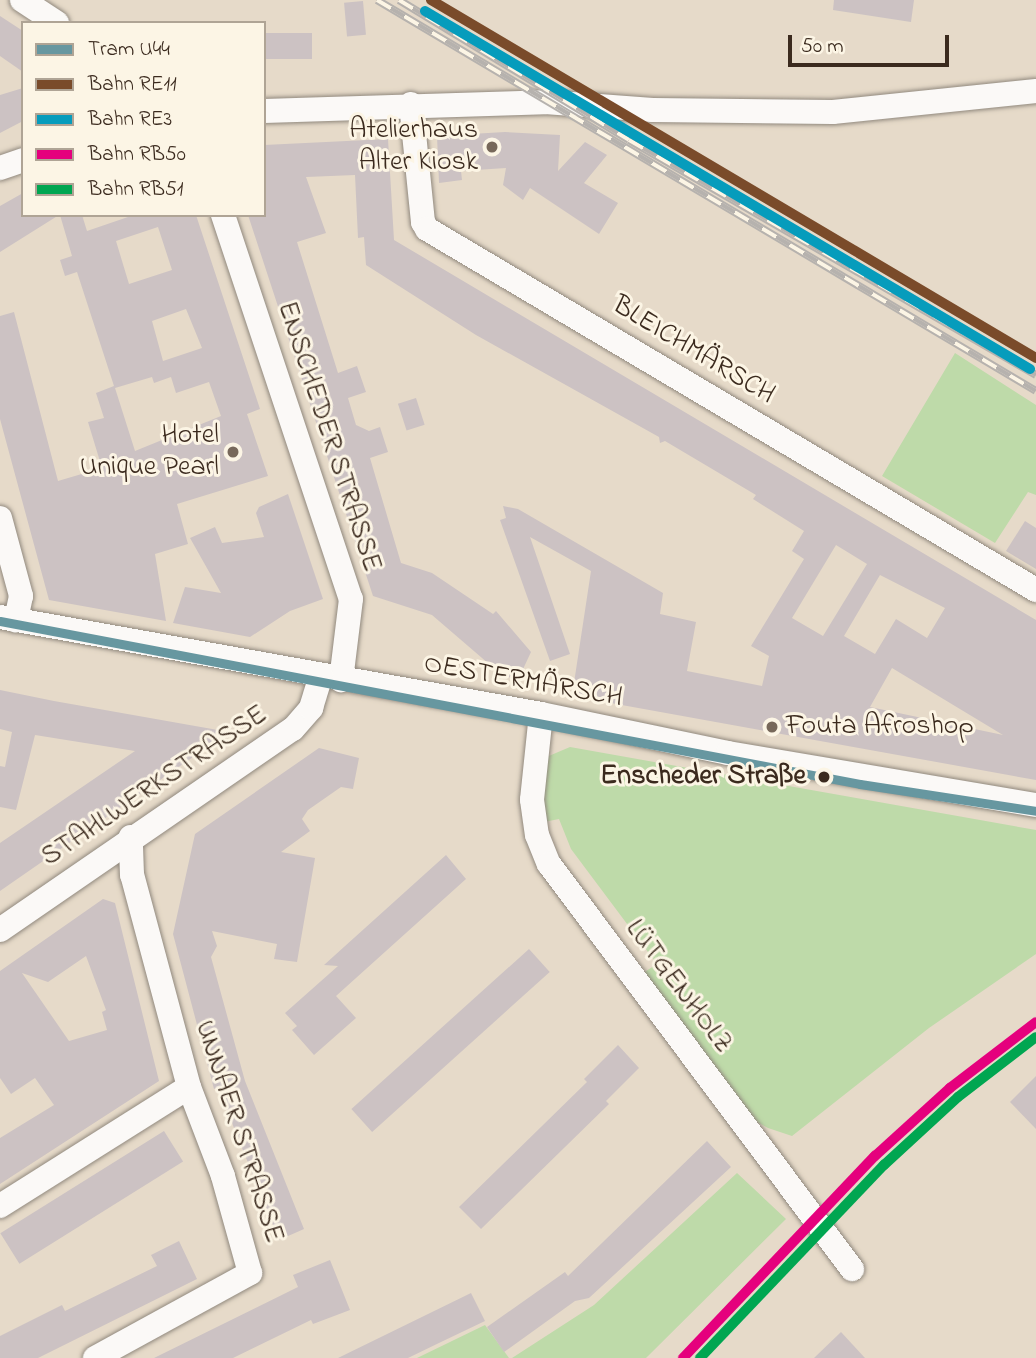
<!DOCTYPE html>
<meta charset="utf-8">
<style>
body{margin:0}
#map{position:relative;width:1036px;height:1358px;overflow:hidden;background:#e6dac9;font-family:"Indie Flower",sans-serif}
div>[style]{position:absolute}
[style*='--x']{left:calc(var(--x)*1px);top:calc(var(--y)*1px);width:calc(var(--w)*1px);rotate:calc(var(--a)*1deg)}
.green>*{inset:0;background:#bedaa9}
.building>*{inset:0;background:#ccc2c3;transform-origin:0 0}
.roads{filter:drop-shadow(0 0 2px #91897e) drop-shadow(0 0 2px #91897e)}
.minor>*{height:24px;margin:-12px;padding:0 12px;transform-origin:12px;border-radius:12px;background:#fbf9f7}
.rail>*{height:8px;margin-top:-4px;transform-origin:0;background:repeating-linear-gradient(90deg,#fcf5e5 0 16px,#b6b2ae 0 32px);box-sizing:border-box;border-block:2px solid #b6b2ae}
.rail-1>*{height:10px;margin:-5px;padding:0 5px;transform-origin:5px;border-radius:5px;background:#7a4b2a}
.rail-2>*{height:10px;margin:-5px;padding:0 5px;transform-origin:5px;border-radius:5px;background:#069cbc}
.rail-3>*{height:10px;margin:-5px;padding:0 5px;transform-origin:5px;border-radius:5px;background:#e5007d}
.rail-4>*{height:10px;margin:-5px;padding:0 5px;transform-origin:5px;border-radius:5px;background:#00a651}
.tram-1>*{height:9px;margin:-4.5px;padding:0 4.5px;transform-origin:4.5px;border-radius:4.5px;background:#6797a0}
.dots>*{width:19px;height:19px;translate:-50% -50%;box-sizing:border-box;border:4px solid #fcf5e5;border-radius:50%}
span{translate:-50% -50%;white-space:nowrap;text-align:center;line-height:1.15;-webkit-text-stroke:6px #fcf5e5;paint-order:stroke}
.poi-label{font-size:28px;color:#3b2a1e}
.right{translate:-100% -50%;text-align:right}
.left{translate:0 -50%;text-align:left}
.street-label{font-size:28px;color:#3b2a1e}
.stop-label{font-size:28px;color:#3b2a1e;font-weight:700}
.legend{position:absolute;left:21px;top:21px;width:245px;height:196px;box-sizing:border-box;background:#fcf5e5;border:2px solid #afa495;margin:0;padding:9px 12px;list-style:none;font-size:21px;color:#3b2a1e}
.legend li{display:flex;align-items:center;gap:14px;height:35px}
.legend b{width:35px;border:2px solid #afa495}
.scale{position:absolute;left:788px;top:35px;width:161px;height:32px;box-sizing:border-box;border:4px solid #3b2a1e;border-top:0;padding-left:9px;font-size:21px;line-height:24px;white-space:nowrap;color:#3b2a1e;-webkit-text-stroke:5px #fcf5e5;paint-order:stroke}
</style>
<div id="map">
<div class="green">
<div style="clip-path:polygon(955px 353px,1036px 405px,1036px 495px,1028px 492px,995px 543px,882px 476px)"></div>
<div style="clip-path:polygon(570px 747px,1036px 830px,1036px 954px,929px 1028px,792px 1136px,768px 1128px,744px 1115px,640px 975px,657px 964px,571px 849px,559px 819px,544px 822px,544px 758px)"></div>
<div style="clip-path:polygon(737px 1173px,786px 1219px,646px 1358px,512px 1358px,594px 1305px)"></div>
<div style="clip-path:polygon(485px 1325px,509px 1358px,417px 1358px)"></div>
</div>
<div class="building">
<div style="clip-path:polygon(834px 0,914px 0,911px 22px,833px 10px)"></div>
<div style="left:363px;top:1px;width:34px;height:19px;rotate:85deg"></div>
<div style="clip-path:polygon(0 16px,23px 31px,23px 72px,0 56px)"></div>
<div style="left:312px;top:33px;width:26px;height:48px;rotate:90deg"></div>
<div style="clip-path:polygon(23px 88px,23px 121px,0 133px,0 95px)"></div>
<div style="clip-path:polygon(505px 132px,560px 135px,558px 171px,585px 142px,607px 155px,584px 183px,618px 203px,599px 234px,530px 188px,523px 200px,503px 185px,506px 168px,461px 171px,462px 180px,439px 183px,437px 136px)"></div>
<div style="clip-path:polygon(evenodd,388px 139px,394px 240px,1036px 620px,1036px 780px,572px 696px,591px 571px,530px 537px,570px 654px,550px 661px,500px 520px,506px 518px,503px 506px,518px 509px,663px 593px,660px 614px,696px 622px,687px 671px,762px 686px,769px 656px,751px 646px,804px 559px,792px 551px,804px 531px,753px 499px,756px 495px,665px 441px,660px 443px,659px 437px,476px 335px,366px 265px,364px 237px,358px 238px,355px 175px,306px 177px,326px 233px,297px 242px,338px 373px,357px 366px,366px 392px,348px 398px,356px 425px,369px 431px,380px 427px,388px 452px,370px 458px,401px 563px,432px 573px,493px 614px,496px 611px,531px 652px,517px 682px,489px 664px,432px 615px,373px 596px,248px 215px,264px 215px,264px 145px,388px 139px,836px 545px,867px 564px,823px 636px,792px 618px,836px 545px,388px 139px,880px 575px,945px 608px,927px 638px,896px 619px,875px 654px,844px 636px,880px 575px,388px 139px,892px 668px,1003px 735px,870px 707px,892px 668px)"></div>
<div style="clip-path:polygon(23px 193px,23px 215px,59px 215px,0 252px,0 206px)"></div>
<div style="clip-path:polygon(evenodd,60px 215px,82px 215px,87px 231px,128px 217px,196px 215px,260px 409px,247px 414px,268px 476px,177px 504px,188px 544px,155px 554px,166px 621px,49px 600px,0 419px,0 316px,14px 312px,58px 481px,102px 468px,88px 422px,104px 418px,96px 393px,114px 386px,77px 272px,65px 276px,60px 260px,72px 256px,60px 215px,158px 227px,172px 270px,129px 284px,116px 241px,158px 227px,60px 215px,186px 309px,202px 348px,163px 361px,152px 321px,186px 309px,60px 215px,152px 377px,154px 383px,171px 377px,176px 393px,209px 382px,221px 416px,135px 451px,115px 388px,152px 377px)"></div>
<div style="left:416px;top:398px;width:28px;height:19px;rotate:72deg"></div>
<div style="clip-path:polygon(288px 494px,323px 599px,290px 611px,250px 637px,173px 623px,185px 587px,221px 593px,190px 538px,215px 527px,222px 543px,264px 537px,256px 513px,259px 507px)"></div>
<div style="clip-path:polygon(1025px 521px,1036px 528px,1036px 569px,1006px 551px)"></div>
<div style="clip-path:polygon(0 690px,54px 701px,229px 732px,0 891px,0 843px,135px 751px,35px 735px,16px 810px,0 807px,0 766px,5px 767px,12px 732px,0 729px)"></div>
<div style="clip-path:polygon(319px 748px,359px 758px,353px 789px,341px 787px,308px 810px,302px 819px,310px 831px,281px 852px,315px 858px,297px 962px,274px 959px,277px 944px,212px 931px,217px 946px,211px 957px,245px 1081px,304px 1229px,279px 1240px,218px 1088px,214px 1089px,173px 934px,195px 834px)"></div>
<div style="clip-path:polygon(446px 855px,466px 879px,336px 996px,356px 1018px,314px 1055px,292px 1030px,297px 1026px,285px 1013px,338px 966px,324px 965px)"></div>
<div style="clip-path:polygon(evenodd,103px 899px,115px 903px,159px 1081px,0 1184px,0 1138px,54px 1105px,35px 1078px,11px 1094px,0 1078px,0 971px,103px 899px,86px 956px,106px 1010px,102px 1012px,107px 1030px,69px 1041px,22px 973px,48px 982px,86px 956px)"></div>
<div style="left:529px;top:949px;width:31px;height:239px;rotate:48deg"></div>
<div style="clip-path:polygon(618px 1045px,639px 1068px,606px 1101px,609px 1104px,481px 1229px,459px 1207px,587px 1082px,584px 1079px)"></div>
<div style="clip-path:polygon(1036px 1076px,1036px 1129px,1010px 1102px)"></div>
<div style="left:164px;top:1131px;width:36px;height:193px;rotate:58deg"></div>
<div style="clip-path:polygon(707px 1141px,731px 1167px,589px 1298px,575px 1301px,504px 1352px,487px 1327px,565px 1272px,568px 1276px)"></div>
<div style="clip-path:polygon(179px 1241px,197px 1279px,38px 1358px,0 1358px,0 1336px,62px 1305px,65px 1311px,157px 1266px,151px 1255px)"></div>
<div style="clip-path:polygon(330px 1260px,350px 1310px,313px 1324px,311px 1320px,233px 1358px,154px 1358px,298px 1287px,293px 1275px)"></div>
<div style="clip-path:polygon(471px 1293px,485px 1321px,441px 1342px,408px 1358px,338px 1358px)"></div>
<div style="clip-path:polygon(841px 1332px,865px 1358px,814px 1358px)"></div>
</div>
<div class="roads">
<div class="minor">
<div style="--x:22;--y:0;--w:42;--a:33.3"></div>
<div style="--x:411;--y:104;--w:119;--a:84.2"></div>
<div style="--x:423;--y:222;--w:8;--a:60"></div>
<div style="--x:427;--y:229;--w:708;--a:30.66"></div>
<div style="--x:264;--y:111;--w:281;--a:-1.8"></div>
<div style="--x:545;--y:102;--w:108;--a:4.2"></div>
<div style="--x:653;--y:110;--w:180;--a:0.6"></div>
<div style="--x:833;--y:112;--w:204;--a:-5.9"></div>
<div style="--x:0;--y:168;--w:24;--a:-19"></div>
<div style="--x:223;--y:215;--w:405;--a:71.6"></div>
<div style="--x:351;--y:599;--w:82;--a:97"></div>
<div style="--x:0;--y:518;--w:81;--a:74.9"></div>
<div style="--x:21;--y:596;--w:25;--a:102"></div>
<div style="--x:0;--y:617;--w:550;--a:10.16"></div>
<div style="--x:541;--y:714;--w:191;--a:11.8"></div>
<div style="--x:728;--y:753;--w:312;--a:9.6"></div>
<div style="--x:541;--y:714;--w:86;--a:96"></div>
<div style="--x:532;--y:800;--w:35;--a:82"></div>
<div style="--x:537;--y:835;--w:31;--a:68"></div>
<div style="--x:549;--y:864;--w:506;--a:53.2"></div>
<div style="--x:0;--y:930;--w:355;--a:-34.5"></div>
<div style="--x:293;--y:729;--w:28;--a:-49"></div>
<div style="--x:311;--y:708;--w:34;--a:-73"></div>
<div style="--x:0;--y:1206;--w:223;--a:-32.2"></div>
<div style="--x:95;--y:1358;--w:177;--a:-28.7"></div>
<div style="--x:250;--y:1273;--w:101;--a:-105.6"></div>
<div style="--x:223;--y:1176;--w:95;--a:-110.9"></div>
<div style="--x:189;--y:1087;--w:220;--a:-105"></div>
<div style="--x:132;--y:875;--w:38;--a:-92"></div>
</div>
</div>
<div class="rail">
<div style="--x:377;--y:0;--w:766;--a:30.68"></div>
<div style="--x:399;--y:0;--w:269;--a:31.3"></div>
<div style="--x:629;--y:140;--w:470;--a:30"></div>
</div>
<div class="rail-1">
<div style="--x:431;--y:0;--w:703;--a:30.61"></div>
</div>
<div class="rail-2">
<div style="--x:425;--y:11;--w:703;--a:30.61"></div>
</div>
<div class="rail-3">
<div style="--x:683;--y:1358;--w:279;--a:-46.5"></div>
<div style="--x:875;--y:1156;--w:101;--a:-42.2"></div>
<div style="--x:950;--y:1088;--w:108;--a:-37.5"></div>
</div>
<div class="rail-4">
<div style="--x:700;--y:1358;--w:267;--a:-46.4"></div>
<div style="--x:884;--y:1165;--w:100;--a:-42.6"></div>
<div style="--x:958;--y:1097;--w:98;--a:-37.6"></div>
</div>
<div class="tram-1">
<div style="--x:0;--y:621;--w:875;--a:10.73"></div>
<div style="--x:860;--y:784;--w:178;--a:8.7"></div>
</div>
<div class="dots">
<div style="left:492px;top:147px;background:#77685a"></div>
<div style="left:233px;top:452px;background:#77685a"></div>
<div style="left:772px;top:727px;background:#77685a"></div>
<div style="left:824px;top:777px;background:#3b2a1e"></div>
</div>
<div class="poi-label">
<span class="right" style="left:478px;top:147px">Atelierhaus<br>Alter Kiosk</span>
<span class="right" style="left:219px;top:452px">Hotel<br>Unique Pearl</span>
<span class="left" style="left:786px;top:727px">Fouta Afroshop</span>
</div>
<div class="street-label">
<span style="left:693px;top:351px;rotate:31deg">BLEICHMÄRSCH</span>
<span style="left:328px;top:437px;rotate:72deg">ENSCHEDER STRASSE</span>
<span style="left:523px;top:682px;rotate:10deg">OESTERMÄRSCH</span>
<span style="left:155px;top:787px;rotate:-34deg">STAHLWERKSTRASSE</span>
<span style="left:678px;top:987px;rotate:53deg">LÜTGENHOLZ</span>
<span style="left:238px;top:1132px;rotate:72deg">UNNAER STRASSE</span>
</div>
<div class="stop-label">
<span class="right" style="left:806px;top:777px">Enscheder Straße</span>
</div>
<ul class="legend">
<li><b style="height:9px;background:#6797a0"></b>Tram U44</li>
<li><b style="height:9px;background:#7a4b2a"></b>Bahn RE11</li>
<li><b style="height:9px;background:#069cbc"></b>Bahn RE3</li>
<li><b style="height:9px;background:#e5007d"></b>Bahn RB50</li>
<li><b style="height:9px;background:#00a651"></b>Bahn RB51</li>
</ul>
<div class="scale">50 m</div>
</div>
